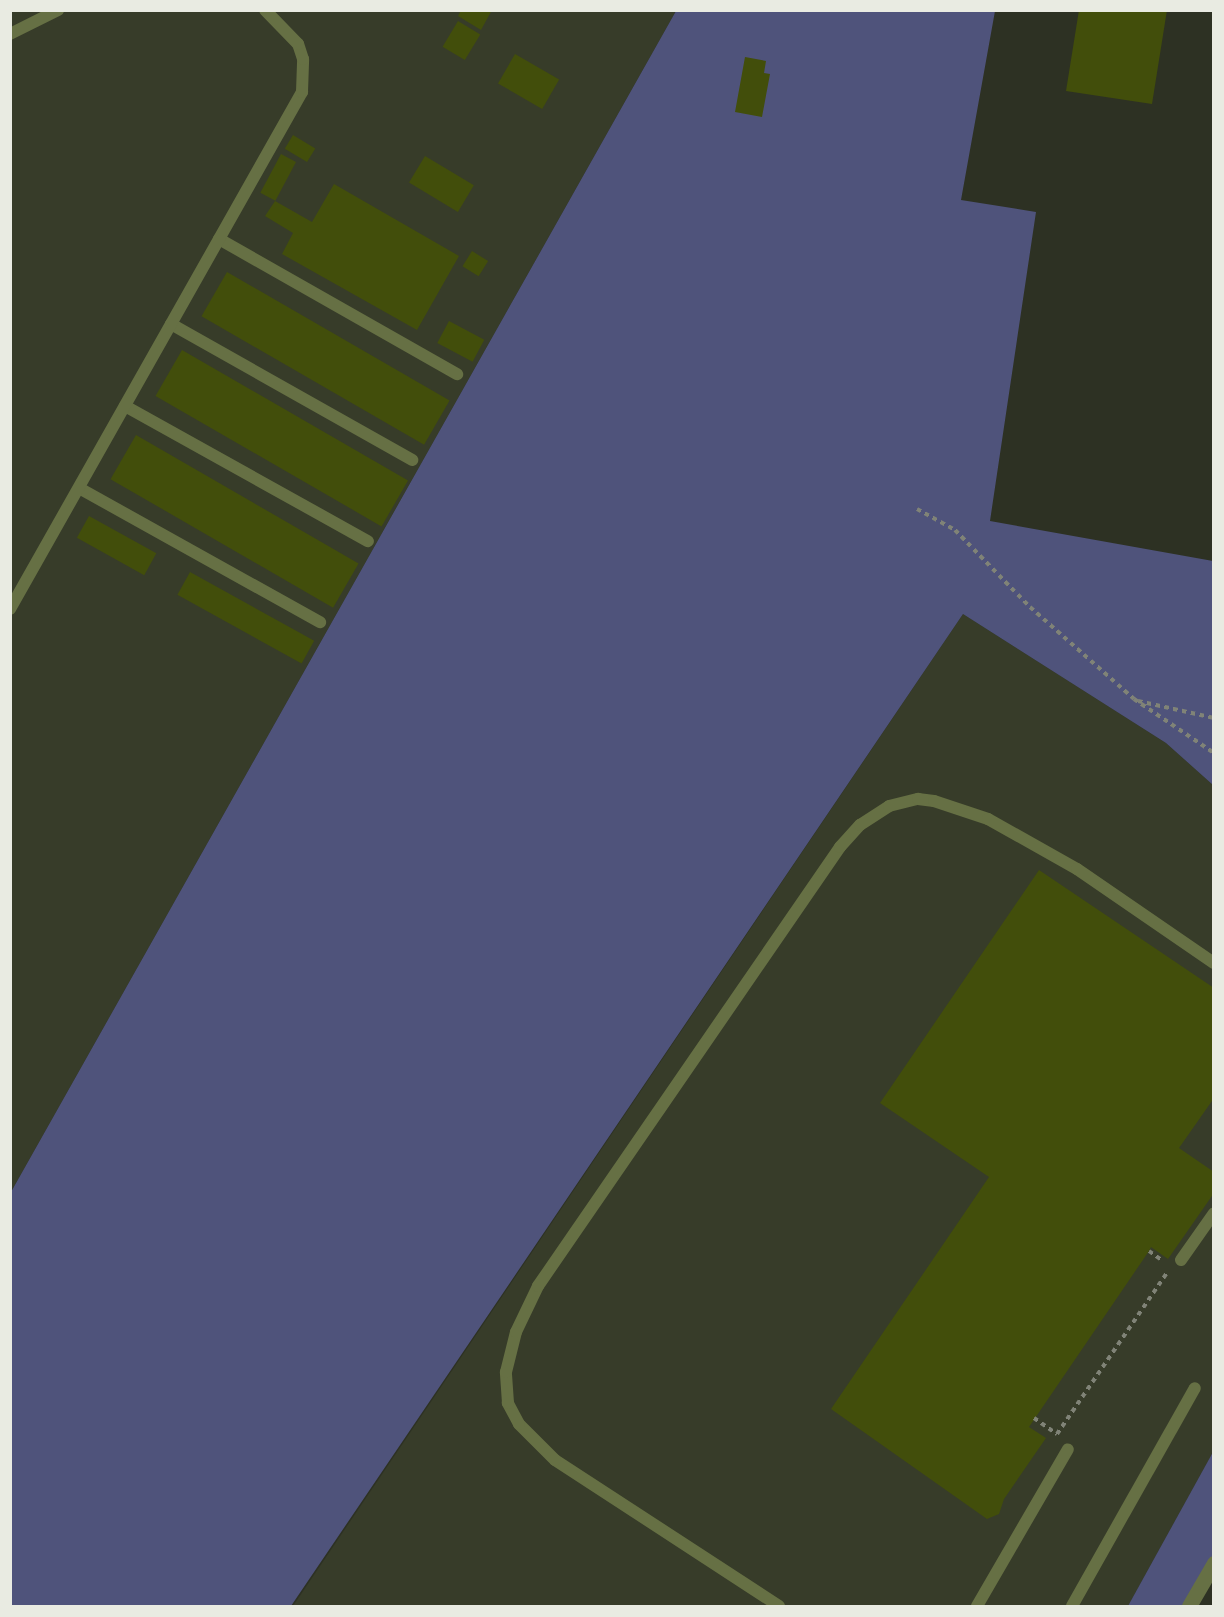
<!DOCTYPE html>
<style>
body{margin:0}
#map{position:relative;width:1224px;height:1617px;overflow:hidden;background:#2d3123;font-family:"Source Sans 3",sans-serif}
div>[style]{position:absolute}
[style*='--x']{left:calc(var(--x)*1px);top:calc(var(--y)*1px);width:calc(var(--w)*1px);rotate:calc(var(--a)*1deg)}
.built>*{inset:0;background:#373c29}
.green>*{inset:0;background:#4f537b}
.building>*{inset:0;background:#424e0b;transform-origin:0 0}
.path>*{height:4px;margin-top:-2px;transform-origin:0;background:repeating-linear-gradient(90deg,#808377 0 4.5px,transparent 0 9px)}
.lane>*{height:12px;margin:-6px;padding:0 6px;transform-origin:6px;border-radius:6px;background:#667044}
.street>*{height:15px;margin:-7.5px;padding:0 7.5px;transform-origin:7.5px;border-radius:7.5px;background:#667044}
span{translate:-50% -50%;white-space:nowrap;text-align:center;line-height:1.15;-webkit-text-stroke:4.5px #24271a;paint-order:stroke}
.frame{position:absolute;inset:0;border:12px solid #e9ebe2;pointer-events:none}
</style>
<div id="map">
<div class="built">
<div style="clip-path:polygon(11px 11px,676px 11px,11px 1192px)"></div>
<div style="clip-path:polygon(963px 614px,1166px 743px,1213px 785px,1213px 1452px,1128px 1606px,293px 1606px)"></div>
</div>
<div class="green">
<div style="clip-path:polygon(676px 11px,995px 11px,961px 200px,1036px 212px,990px 521px,1213px 561px,1213px 785px,1166px 743px,963px 614px,291px 1606px,11px 1606px,11px 1192px)"></div>
<div style="clip-path:polygon(1213px 1452px,1213px 1563px,1189px 1606px,1128px 1606px)"></div>
</div>
<div class="building">
<div style="clip-path:polygon(461px 10px,492px 10px,481px 30px,458px 16px)"></div>
<div style="clip-path:polygon(1079px 10px,1167px 10px,1152px 104px,1066px 91px)"></div>
<div style="left:458px;top:21px;width:26px;height:30px;rotate:31deg"></div>
<div style="left:515px;top:54px;width:51px;height:34px;rotate:30deg"></div>
<div style="clip-path:polygon(745px 57px,766px 61px,764px 73px,770px 74px,762px 117px,735px 112px)"></div>
<div style="left:293px;top:135px;width:26px;height:16px;rotate:31deg"></div>
<div style="left:281px;top:154px;width:17px;height:44px;rotate:28deg"></div>
<div style="left:425px;top:156px;width:57px;height:31px;rotate:31deg"></div>
<div style="clip-path:polygon(334px 184px,459px 256px,417px 330px,282px 254px,293px 233px,265px 216px,275px 201px,312px 222px)"></div>
<div style="left:472px;top:251px;width:19px;height:18px;rotate:32deg"></div>
<div style="left:227px;top:272px;width:257px;height:51px;rotate:30deg"></div>
<div style="left:449px;top:321px;width:40px;height:25px;rotate:28deg"></div>
<div style="left:182px;top:350px;width:261px;height:53px;rotate:30deg"></div>
<div style="left:136px;top:435px;width:257px;height:51px;rotate:30deg"></div>
<div style="left:89px;top:516px;width:77px;height:25px;rotate:29deg"></div>
<div style="left:190px;top:572px;width:142px;height:26px;rotate:29deg"></div>
<div style="clip-path:polygon(1039px 870px,1214px 988px,1214px 1098px,1179px 1148px,1214px 1172px,1214px 1193px,1168px 1259px,1151px 1247px,1149px 1251px,1029px 1427px,1046px 1438px,1004px 1499px,999px 1514px,987px 1519px,831px 1409px,989px 1177px,880px 1103px)"></div>
</div>
<div class="path">
<div style="--x:917;--y:509;--w:43;--a:28.9"></div>
<div style="--x:955;--y:530;--w:107;--a:45.8"></div>
<div style="--x:1030;--y:607;--w:139;--a:41.5"></div>
<div style="--x:1134;--y:699;--w:97;--a:34"></div>
<div style="--x:1138;--y:701;--w:78;--a:12.6"></div>
<div style="--x:1149;--y:1251;--w:17;--a:36"></div>
<div style="--x:1034;--y:1418;--w:28;--a:35"></div>
<div style="--x:1057;--y:1434;--w:195;--a:-55.7"></div>
</div>
<div class="lane">
<div style="--x:10;--y:34;--w:54;--a:-26.6"></div>
<div style="--x:219;--y:239;--w:274;--a:29.6"></div>
<div style="--x:171;--y:324;--w:277;--a:29.4"></div>
<div style="--x:125;--y:406;--w:278;--a:29.1"></div>
<div style="--x:79;--y:488;--w:276;--a:29.1"></div>
<div style="--x:10;--y:609;--w:594;--a:-60.54"></div>
<div style="--x:302;--y:92;--w:33;--a:-88"></div>
<div style="--x:303;--y:59;--w:16;--a:-108"></div>
<div style="--x:298;--y:44;--w:47;--a:-134.1"></div>
<div style="--x:1181;--y:1260;--w:57;--a:-54.9"></div>
<div style="--x:779;--y:1606;--w:267;--a:-146.9"></div>
<div style="--x:555;--y:1460;--w:51;--a:-135"></div>
<div style="--x:519;--y:1424;--w:24;--a:-118"></div>
<div style="--x:508;--y:1403;--w:31;--a:-94"></div>
<div style="--x:506;--y:1372;--w:41;--a:-76"></div>
<div style="--x:516;--y:1332;--w:51;--a:-64.4"></div>
<div style="--x:538;--y:1286;--w:533;--a:-55.47"></div>
<div style="--x:840;--y:847;--w:30;--a:-48"></div>
<div style="--x:860;--y:825;--w:35;--a:-33"></div>
<div style="--x:889;--y:806;--w:30;--a:-14"></div>
<div style="--x:918;--y:799;--w:16;--a:7"></div>
<div style="--x:934;--y:801;--w:57;--a:18.4"></div>
<div style="--x:988;--y:819;--w:102;--a:29.3"></div>
<div style="--x:1077;--y:869;--w:166;--a:34.5"></div>
<div style="--x:977;--y:1606;--w:181;--a:-59.9"></div>
<div style="--x:1072;--y:1606;--w:250;--a:-60.6"></div>
</div>
<div class="street">
<div style="--x:1189;--y:1606;--w:50;--a:-59.8"></div>
</div>
<div class="frame"></div>
</div>
